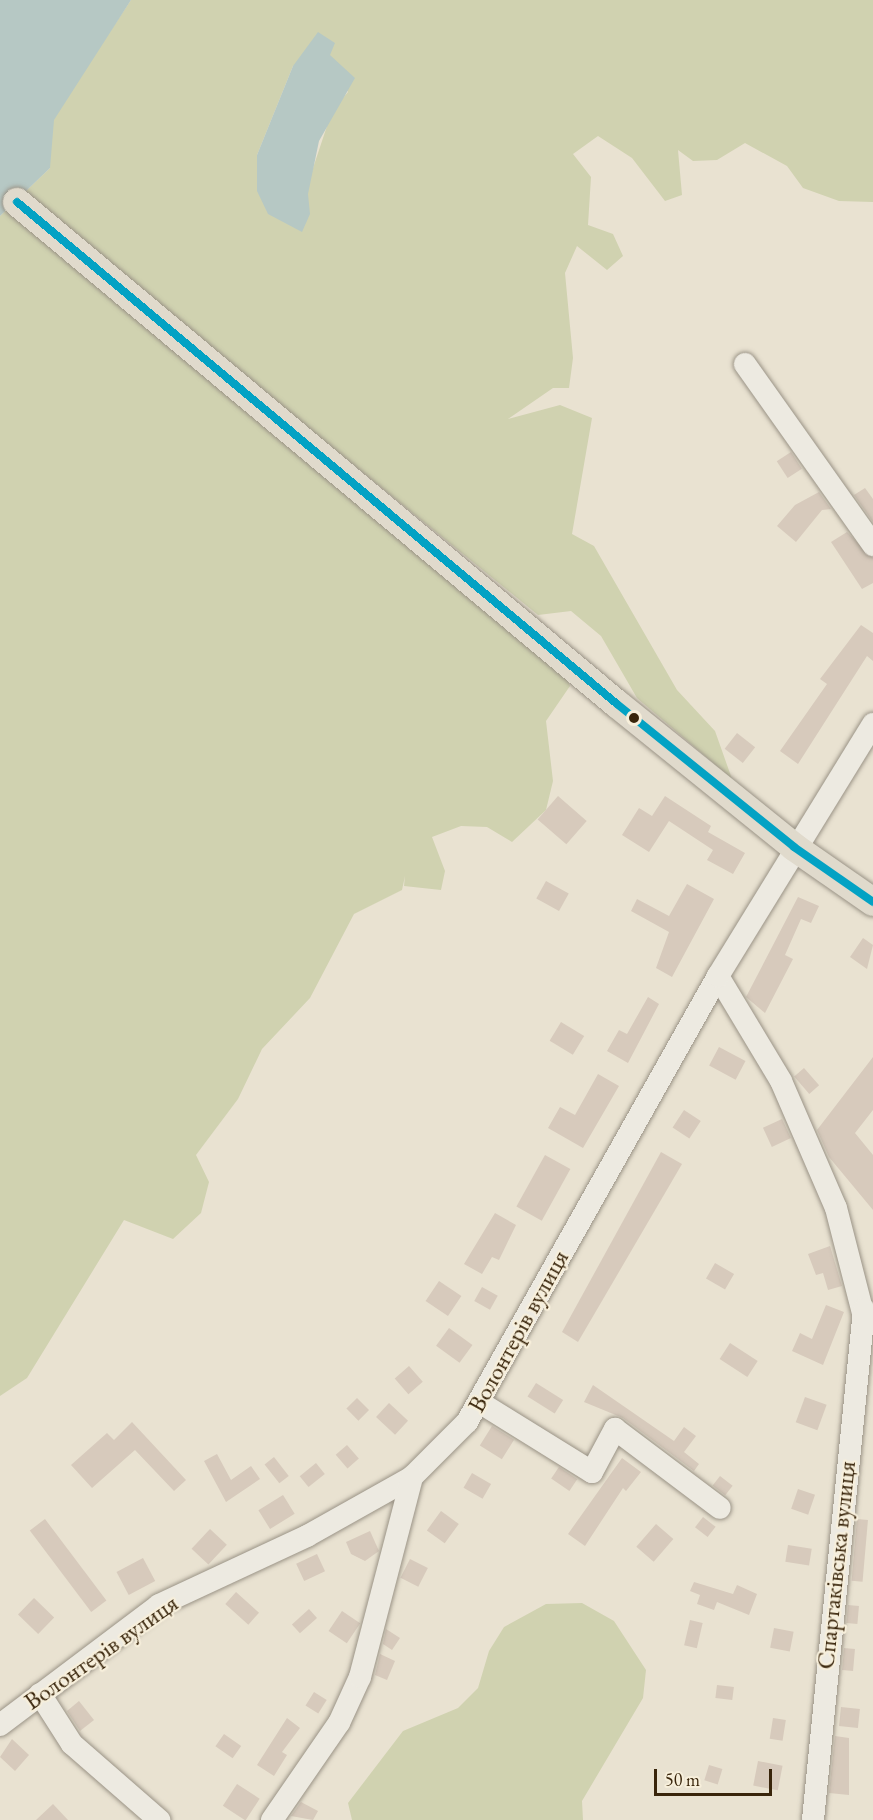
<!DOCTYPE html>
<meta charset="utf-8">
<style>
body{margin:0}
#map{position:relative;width:873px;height:1820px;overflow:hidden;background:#e9e2d1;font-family:"EB Garamond",serif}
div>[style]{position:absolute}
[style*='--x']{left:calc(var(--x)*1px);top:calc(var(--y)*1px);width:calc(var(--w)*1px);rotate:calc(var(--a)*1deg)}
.green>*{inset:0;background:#d0d2b0}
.water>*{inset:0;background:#b6c8c4}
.building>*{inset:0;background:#d7cabc;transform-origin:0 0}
.roads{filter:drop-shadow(0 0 2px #9a9386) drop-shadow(0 0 2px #9a9386)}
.minor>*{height:22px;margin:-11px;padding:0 11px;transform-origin:11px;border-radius:11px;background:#edeae1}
.major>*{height:28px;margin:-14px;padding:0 14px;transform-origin:14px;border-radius:14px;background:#e0dacc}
.bus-1>*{height:8px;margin:-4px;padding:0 4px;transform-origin:4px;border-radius:4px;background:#03a2c4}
.dots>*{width:16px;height:16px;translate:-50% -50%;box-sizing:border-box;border:3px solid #f7efdb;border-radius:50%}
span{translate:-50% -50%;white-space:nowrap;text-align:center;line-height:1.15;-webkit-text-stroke:4.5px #f7efdb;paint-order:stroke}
.street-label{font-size:24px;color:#39250b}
.scale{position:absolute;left:654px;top:1769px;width:118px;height:27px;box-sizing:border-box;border:3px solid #39250b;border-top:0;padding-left:8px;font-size:18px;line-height:21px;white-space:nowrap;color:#39250b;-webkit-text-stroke:4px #f7efdb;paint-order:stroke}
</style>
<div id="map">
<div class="green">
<div style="clip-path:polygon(evenodd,131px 0,873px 0,873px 202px,839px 201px,803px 188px,787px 166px,745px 143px,717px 160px,693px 161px,678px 150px,682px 195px,665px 201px,632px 158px,598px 136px,573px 154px,591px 177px,588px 225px,613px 234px,623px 256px,607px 270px,577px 246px,565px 273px,573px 358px,569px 388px,553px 388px,508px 419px,560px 405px,592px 418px,572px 534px,594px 546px,677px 690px,715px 731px,732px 779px,637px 698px,601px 636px,571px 611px,538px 615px,201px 341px,560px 662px,570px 686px,546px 721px,553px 781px,546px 810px,512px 842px,487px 827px,461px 826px,432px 837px,445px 871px,441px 890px,404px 886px,405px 876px,402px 890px,354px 914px,310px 998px,262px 1049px,238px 1099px,196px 1155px,209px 1182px,201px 1213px,173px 1239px,124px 1220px,27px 1378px,0 1396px,0 216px,50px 168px,50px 122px,131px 0,329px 54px,348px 92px,332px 111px,305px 192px,257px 191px,257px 155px,293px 66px,329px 54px)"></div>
<div style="clip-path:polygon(582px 1603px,614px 1621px,646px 1670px,643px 1698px,582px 1801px,583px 1820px,352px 1820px,348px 1803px,403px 1731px,458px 1708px,478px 1688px,489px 1651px,504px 1627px,546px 1604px)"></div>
</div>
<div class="water">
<div style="clip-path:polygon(0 0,131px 0,54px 120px,50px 168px,0 216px)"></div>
<div style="clip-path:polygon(318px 32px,335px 43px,330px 55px,355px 78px,319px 141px,308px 194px,310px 214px,302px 232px,268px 214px,257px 191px,257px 155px,293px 66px)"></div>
</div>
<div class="building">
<div style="left:791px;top:452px;width:20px;height:17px;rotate:57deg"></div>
<div style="clip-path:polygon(865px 488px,873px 499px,873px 522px,854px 495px)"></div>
<div style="clip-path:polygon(819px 492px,831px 509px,822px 510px,796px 542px,777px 526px,795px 505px)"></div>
<div style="clip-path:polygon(847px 532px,873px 558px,873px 583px,862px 589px,831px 542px)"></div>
<div style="clip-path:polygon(861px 625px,873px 633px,873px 661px,867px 656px,798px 764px,780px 751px,827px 684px,820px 679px)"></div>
<div style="left:737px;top:733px;width:23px;height:20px;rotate:38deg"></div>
<div style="left:558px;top:796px;width:38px;height:31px;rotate:41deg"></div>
<div style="clip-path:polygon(665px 796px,711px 826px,708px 832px,745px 853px,733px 874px,707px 860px,713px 850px,669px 821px,649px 852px,622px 835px,639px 808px,652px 816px)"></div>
<div style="left:546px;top:881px;width:26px;height:20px;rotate:29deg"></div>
<div style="clip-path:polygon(687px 884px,714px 899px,672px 977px,656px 968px,669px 932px,631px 911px,637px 899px,669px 916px)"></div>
<div style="clip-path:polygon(798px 897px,819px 906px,811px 923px,801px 919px,785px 955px,793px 959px,765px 1013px,746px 997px)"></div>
<div style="clip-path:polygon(863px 938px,873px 945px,867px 969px,850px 957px)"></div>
<div style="clip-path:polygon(648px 997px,659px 1004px,628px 1063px,607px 1051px,619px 1030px,627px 1034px)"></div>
<div style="left:561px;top:1022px;width:27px;height:22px;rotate:31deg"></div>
<div style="left:719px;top:1047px;width:30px;height:21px;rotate:28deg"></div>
<div style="clip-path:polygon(873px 1057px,873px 1110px,855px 1133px,873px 1155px,873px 1210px,829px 1157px,817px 1130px)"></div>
<div style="left:804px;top:1068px;width:23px;height:13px;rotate:49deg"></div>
<div style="clip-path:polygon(598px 1074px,619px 1086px,583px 1148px,548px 1128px,560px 1107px,575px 1115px)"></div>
<div style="left:684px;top:1110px;width:20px;height:21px;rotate:33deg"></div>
<div style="left:782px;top:1119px;width:21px;height:21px;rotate:65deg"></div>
<div style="clip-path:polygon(661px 1152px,682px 1164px,578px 1342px,562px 1332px)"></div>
<div style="left:545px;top:1155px;width:29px;height:59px;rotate:29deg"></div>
<div style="clip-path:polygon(495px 1213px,516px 1225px,499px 1260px,492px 1257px,482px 1274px,464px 1264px)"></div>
<div style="clip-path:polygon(830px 1246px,842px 1286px,828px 1290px,823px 1273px,816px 1275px,808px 1254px)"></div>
<div style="left:715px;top:1263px;width:22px;height:18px;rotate:30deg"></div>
<div style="left:439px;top:1281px;width:27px;height:24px;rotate:34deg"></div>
<div style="left:482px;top:1287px;width:18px;height:16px;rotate:29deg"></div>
<div style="clip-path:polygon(826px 1305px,844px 1312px,823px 1365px,792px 1351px,800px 1333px,812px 1339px)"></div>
<div style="left:449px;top:1328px;width:29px;height:22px;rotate:36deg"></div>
<div style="left:730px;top:1343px;width:33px;height:19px;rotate:33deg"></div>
<div style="left:409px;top:1366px;width:21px;height:19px;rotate:49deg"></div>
<div style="left:536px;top:1383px;width:32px;height:16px;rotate:32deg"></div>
<div style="clip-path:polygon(593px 1385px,674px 1441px,684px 1427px,696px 1436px,684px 1452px,699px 1464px,694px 1471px,623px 1418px,584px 1402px)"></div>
<div style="left:805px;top:1397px;width:23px;height:27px;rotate:20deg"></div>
<div style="left:357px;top:1398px;width:17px;height:15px;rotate:45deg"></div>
<div style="left:389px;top:1403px;width:26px;height:19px;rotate:43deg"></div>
<div style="clip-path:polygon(132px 1422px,186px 1480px,174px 1491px,135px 1450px,92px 1488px,71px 1465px,107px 1433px,114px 1440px)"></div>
<div style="left:492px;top:1426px;width:26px;height:23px;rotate:32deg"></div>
<div style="left:347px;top:1445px;width:18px;height:15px;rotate:49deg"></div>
<div style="clip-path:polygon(217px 1454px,231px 1480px,251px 1466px,260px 1479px,226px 1502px,204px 1461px)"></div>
<div style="left:274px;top:1457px;width:24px;height:12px;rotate:52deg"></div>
<div style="clip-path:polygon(622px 1458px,641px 1472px,626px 1491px,623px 1488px,585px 1546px,568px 1534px)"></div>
<div style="left:316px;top:1463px;width:14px;height:21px;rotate:51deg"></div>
<div style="left:559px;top:1467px;width:22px;height:14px;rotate:34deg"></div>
<div style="left:472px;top:1473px;width:22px;height:17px;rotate:30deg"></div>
<div style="left:720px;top:1476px;width:16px;height:12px;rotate:38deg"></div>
<div style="left:798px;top:1489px;width:18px;height:21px;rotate:19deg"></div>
<div style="left:283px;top:1495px;width:22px;height:29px;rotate:58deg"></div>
<div style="left:441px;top:1511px;width:22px;height:24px;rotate:36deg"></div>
<div style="left:703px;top:1517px;width:16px;height:13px;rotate:38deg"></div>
<div style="left:45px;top:1519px;width:102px;height:19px;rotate:53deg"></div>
<div style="left:857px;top:1519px;width:11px;height:62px;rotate:5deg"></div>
<div style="left:656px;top:1524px;width:23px;height:30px;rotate:41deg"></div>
<div style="left:210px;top:1529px;width:23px;height:27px;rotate:43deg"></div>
<div style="clip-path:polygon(370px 1531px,379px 1551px,365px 1561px,351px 1554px,346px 1542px)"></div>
<div style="left:788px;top:1545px;width:24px;height:17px;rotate:9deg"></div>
<div style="left:317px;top:1554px;width:19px;height:23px;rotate:65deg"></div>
<div style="left:143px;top:1558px;width:26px;height:30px;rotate:62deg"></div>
<div style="left:410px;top:1559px;width:20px;height:21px;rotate:27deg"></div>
<div style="clip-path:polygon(694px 1582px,733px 1594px,737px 1585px,757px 1594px,749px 1615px,717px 1602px,714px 1610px,697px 1604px,700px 1595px,690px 1591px)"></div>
<div style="left:236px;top:1592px;width:31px;height:16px;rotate:42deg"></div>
<div style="left:34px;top:1598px;width:28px;height:23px;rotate:44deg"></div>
<div style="left:848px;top:1605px;width:11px;height:18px;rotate:5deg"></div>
<div style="left:309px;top:1609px;width:12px;height:23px;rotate:48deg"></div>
<div style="left:342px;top:1611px;width:22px;height:24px;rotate:34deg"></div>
<div style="left:690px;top:1620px;width:13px;height:26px;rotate:13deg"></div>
<div style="left:774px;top:1628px;width:20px;height:20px;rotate:11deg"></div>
<div style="clip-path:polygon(386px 1629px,400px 1638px,392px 1650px,383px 1644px)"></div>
<div style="left:844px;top:1648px;width:11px;height:22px;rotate:5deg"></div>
<div style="clip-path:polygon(380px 1654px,395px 1661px,387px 1680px,375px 1675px)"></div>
<div style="left:717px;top:1685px;width:17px;height:13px;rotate:7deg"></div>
<div style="left:314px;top:1692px;width:15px;height:16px;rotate:32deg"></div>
<div style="clip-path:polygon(79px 1701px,94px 1720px,80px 1731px,67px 1711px)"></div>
<div style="left:841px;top:1707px;width:19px;height:19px;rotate:6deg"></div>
<div style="clip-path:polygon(287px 1718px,300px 1728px,282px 1752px,287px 1755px,274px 1776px,257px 1765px)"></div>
<div style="left:773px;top:1718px;width:13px;height:21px;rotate:9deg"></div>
<div style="left:224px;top:1734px;width:21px;height:15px;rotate:35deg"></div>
<div style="clip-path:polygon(835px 1736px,849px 1738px,849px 1795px,829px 1793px)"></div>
<div style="clip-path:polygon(12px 1739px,29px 1755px,15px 1771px,0 1757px)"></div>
<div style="left:758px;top:1761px;width:25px;height:25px;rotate:11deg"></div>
<div style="left:709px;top:1765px;width:14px;height:16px;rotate:17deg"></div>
<div style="left:237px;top:1784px;width:27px;height:26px;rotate:33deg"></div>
<div style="clip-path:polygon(301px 1802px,318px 1811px,313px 1820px,291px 1816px)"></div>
<div style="clip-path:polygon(53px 1804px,68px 1820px,36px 1820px)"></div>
</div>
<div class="roads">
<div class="minor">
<div style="--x:745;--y:364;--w:222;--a:54.7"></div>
<div style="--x:718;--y:976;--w:122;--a:59"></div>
<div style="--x:781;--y:1081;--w:138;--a:66.6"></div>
<div style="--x:836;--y:1208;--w:121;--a:75.6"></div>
<div style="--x:479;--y:1402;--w:133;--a:31.8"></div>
<div style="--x:592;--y:1472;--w:49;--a:-61.9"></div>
<div style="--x:615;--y:1429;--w:131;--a:37"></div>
<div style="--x:40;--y:1694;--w:59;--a:57.4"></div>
<div style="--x:72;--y:1744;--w:116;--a:41.1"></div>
<div style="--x:0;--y:1725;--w:199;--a:-37"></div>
<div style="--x:159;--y:1605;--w:163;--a:-25"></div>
<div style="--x:307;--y:1536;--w:120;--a:-29.3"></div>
<div style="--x:412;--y:1477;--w:78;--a:-45"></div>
<div style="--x:467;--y:1422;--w:512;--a:-60.63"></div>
<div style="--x:718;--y:976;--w:296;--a:-58.4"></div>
<div style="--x:272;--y:1820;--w:118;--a:-55.4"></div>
<div style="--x:339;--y:1723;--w:51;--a:-65.5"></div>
<div style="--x:360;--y:1677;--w:207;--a:-75.4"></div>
<div style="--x:813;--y:1820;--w:513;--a:-84.29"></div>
</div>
<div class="major">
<div style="--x:17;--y:202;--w:782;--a:39.92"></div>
<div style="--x:617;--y:704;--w:228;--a:38.9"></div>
<div style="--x:794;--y:847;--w:96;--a:34.8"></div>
</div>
</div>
<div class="bus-1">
<div style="--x:17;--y:202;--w:782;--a:39.92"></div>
<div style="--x:617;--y:704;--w:228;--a:38.9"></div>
<div style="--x:794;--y:847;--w:96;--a:34.8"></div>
</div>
<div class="dots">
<div style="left:634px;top:718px;background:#39250b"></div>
</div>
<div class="street-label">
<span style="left:518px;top:1331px;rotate:-61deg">Волонтерів вулиця</span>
<span style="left:836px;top:1565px;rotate:-84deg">Спартаківська вулиця</span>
<span style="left:101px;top:1652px;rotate:-35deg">Волонтерів вулиця</span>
</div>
<div class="scale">50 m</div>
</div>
